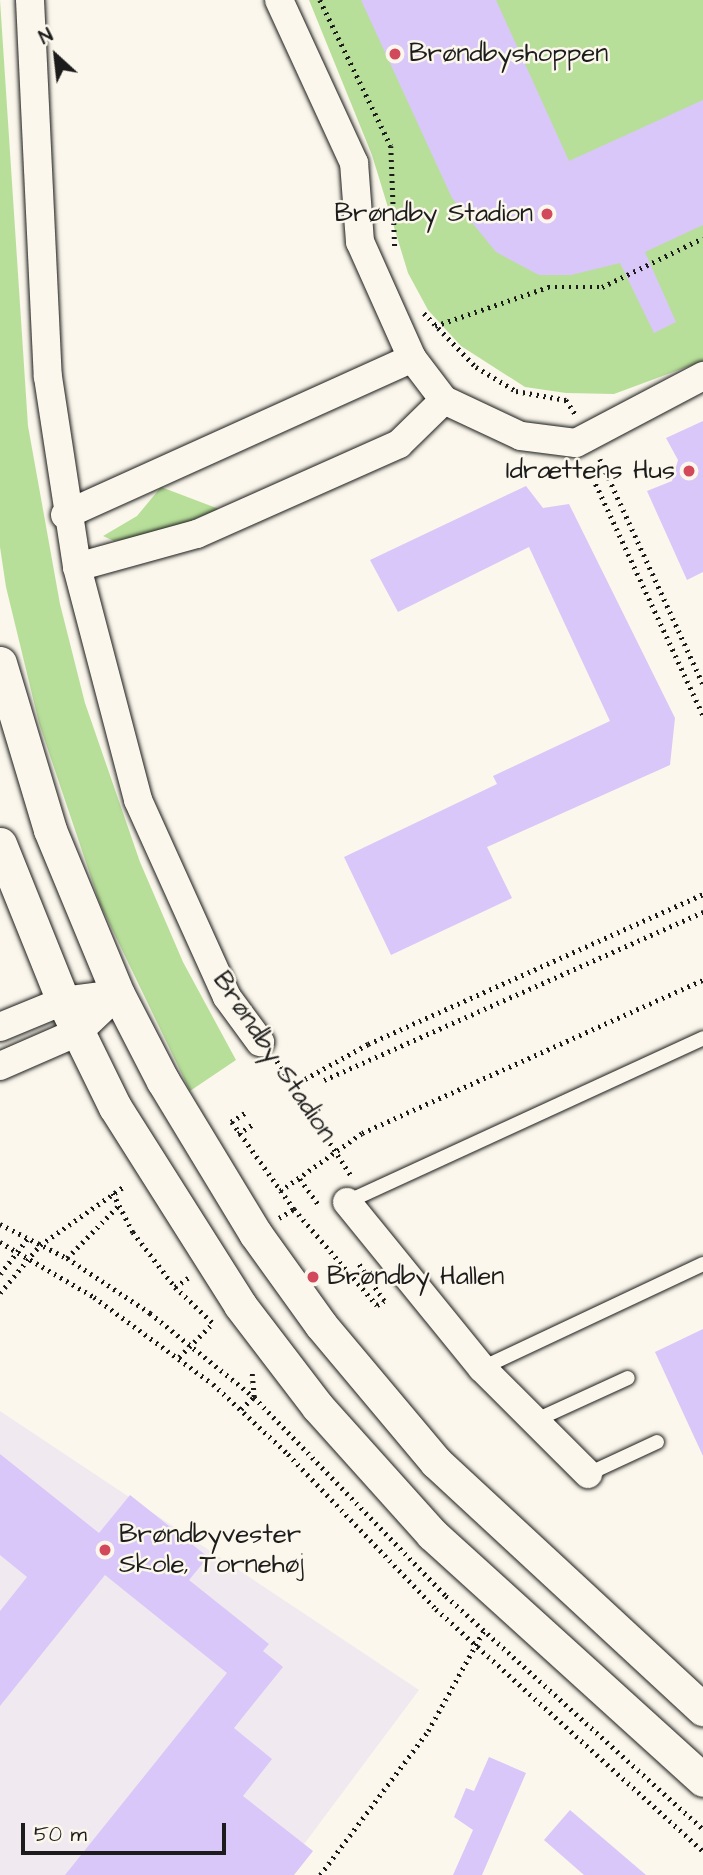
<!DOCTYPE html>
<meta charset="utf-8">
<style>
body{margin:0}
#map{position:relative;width:703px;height:1875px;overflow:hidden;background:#fbf7ec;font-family:"Architects Daughter",sans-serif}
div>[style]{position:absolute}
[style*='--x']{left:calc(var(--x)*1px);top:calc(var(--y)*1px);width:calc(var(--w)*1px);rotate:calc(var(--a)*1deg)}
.built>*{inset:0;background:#f0e9f0}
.green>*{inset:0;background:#b8df9a}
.building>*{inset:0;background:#d8c7f8}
.path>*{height:4.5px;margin-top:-2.25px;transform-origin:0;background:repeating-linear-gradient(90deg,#1c1c1c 0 2px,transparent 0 7px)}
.roads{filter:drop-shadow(0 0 2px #1c1c1c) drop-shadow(0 0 2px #1c1c1c)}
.service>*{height:14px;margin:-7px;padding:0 7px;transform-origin:7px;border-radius:7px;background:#fbf7ec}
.minor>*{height:28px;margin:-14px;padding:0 14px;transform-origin:14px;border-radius:14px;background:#fbf7ec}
.tertiary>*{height:33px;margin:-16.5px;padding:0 16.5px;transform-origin:16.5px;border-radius:16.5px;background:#fbf7ec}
.dots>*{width:19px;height:19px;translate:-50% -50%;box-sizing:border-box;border:4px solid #fbf7ec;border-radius:50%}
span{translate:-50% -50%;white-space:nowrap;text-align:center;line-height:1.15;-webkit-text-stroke:5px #fbf7ec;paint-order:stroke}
.poi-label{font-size:26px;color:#1c1c1c}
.left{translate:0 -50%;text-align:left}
.right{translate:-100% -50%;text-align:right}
.street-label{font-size:26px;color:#1c1c1c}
.north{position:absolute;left:21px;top:21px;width:70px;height:70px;-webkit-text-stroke:5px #fbf7ec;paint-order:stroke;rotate:333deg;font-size:19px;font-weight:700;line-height:28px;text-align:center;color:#1c1c1c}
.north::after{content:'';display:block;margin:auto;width:24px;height:32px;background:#1c1c1c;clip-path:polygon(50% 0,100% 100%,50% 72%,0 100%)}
.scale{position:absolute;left:21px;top:1823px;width:205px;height:32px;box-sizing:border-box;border:4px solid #1c1c1c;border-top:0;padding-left:9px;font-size:21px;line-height:24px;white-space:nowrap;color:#1c1c1c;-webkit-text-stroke:5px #fbf7ec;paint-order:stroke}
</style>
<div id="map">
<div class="built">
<div style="clip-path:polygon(0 1411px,419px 1690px,281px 1875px,0 1875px)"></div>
</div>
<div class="green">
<div style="clip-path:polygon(0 0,28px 426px,60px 604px,85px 703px,140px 862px,183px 962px,236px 1060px,190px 1091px,100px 904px,39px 723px,6px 587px,0 547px)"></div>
<div style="clip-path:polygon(309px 0,703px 0,703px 361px,614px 394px,566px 393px,525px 387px,461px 346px,428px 310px,408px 273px,372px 155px)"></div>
<div style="clip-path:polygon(161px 487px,219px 509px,158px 534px,114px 541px,103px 536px,137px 516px)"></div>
</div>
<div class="building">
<div style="clip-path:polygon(361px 0,496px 0,569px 161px,703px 100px,703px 225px,645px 252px,676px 322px,654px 333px,620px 263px,571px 275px,539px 275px,496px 252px,452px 198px)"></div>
<div style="clip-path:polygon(703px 421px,703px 572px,687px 580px,647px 491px,672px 481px,678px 460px,666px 438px)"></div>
<div style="clip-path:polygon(526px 486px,543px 508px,569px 504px,675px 718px,670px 765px,487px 847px,512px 898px,391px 955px,344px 857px,497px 784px,493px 776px,610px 721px,529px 547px,398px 612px,370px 560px)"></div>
<div style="clip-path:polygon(703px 1329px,703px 1456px,655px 1352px)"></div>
<div style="clip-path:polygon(0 1454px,99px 1533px,130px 1495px,208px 1557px,189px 1580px,269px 1644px,263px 1651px,283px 1667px,234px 1728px,272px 1759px,243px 1796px,313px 1851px,294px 1875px,65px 1875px,227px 1673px,105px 1575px,0 1706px,0 1611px,27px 1577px,0 1555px)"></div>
<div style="clip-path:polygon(489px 1757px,526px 1773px,482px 1875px,453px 1875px,473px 1830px,454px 1817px,466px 1788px,474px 1791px)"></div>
<div style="clip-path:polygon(570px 1810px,646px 1875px,584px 1875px,544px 1840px)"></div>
</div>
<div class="path">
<div style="--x:320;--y:0;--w:162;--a:64.1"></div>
<div style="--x:391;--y:146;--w:102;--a:87.8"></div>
<div style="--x:424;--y:313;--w:75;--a:46.1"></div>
<div style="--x:476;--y:367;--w:47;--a:31"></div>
<div style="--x:516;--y:391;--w:51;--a:10.2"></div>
<div style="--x:566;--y:400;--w:18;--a:56"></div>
<div style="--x:435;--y:326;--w:120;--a:-19"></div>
<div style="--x:548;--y:287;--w:54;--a:0"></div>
<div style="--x:602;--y:287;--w:112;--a:-25.9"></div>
<div style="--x:600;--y:459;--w:247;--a:65.4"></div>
<div style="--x:587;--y:465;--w:276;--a:65.1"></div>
<div style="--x:277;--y:1061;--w:138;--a:57.1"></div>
<div style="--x:305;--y:1079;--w:72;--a:-29.1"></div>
<div style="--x:368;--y:1044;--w:367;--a:-24.1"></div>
<div style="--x:324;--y:1080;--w:415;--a:-23.9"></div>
<div style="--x:231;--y:1122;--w:17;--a:-33"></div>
<div style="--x:232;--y:1122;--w:107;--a:54.5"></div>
<div style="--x:294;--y:1209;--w:127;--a:49.2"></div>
<div style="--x:377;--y:1305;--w:8;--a:-30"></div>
<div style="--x:384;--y:1301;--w:46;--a:-124.4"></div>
<div style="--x:238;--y:1134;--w:17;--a:-33"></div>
<div style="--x:300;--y:1179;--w:34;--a:54"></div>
<div style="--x:280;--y:1191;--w:100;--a:-35.3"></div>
<div style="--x:362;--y:1133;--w:374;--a:-24.2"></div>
<div style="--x:113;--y:1193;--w:44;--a:62.9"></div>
<div style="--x:133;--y:1232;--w:69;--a:52.6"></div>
<div style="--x:175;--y:1287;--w:16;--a:-35"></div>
<div style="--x:279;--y:1218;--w:17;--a:-31"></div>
<div style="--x:0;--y:1224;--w:75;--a:26.9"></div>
<div style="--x:67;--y:1258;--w:100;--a:33.5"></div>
<div style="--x:150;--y:1313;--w:134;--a:38.9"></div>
<div style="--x:254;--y:1397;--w:277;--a:46"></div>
<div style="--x:446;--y:1596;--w:347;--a:42.2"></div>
<div style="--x:0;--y:1242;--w:109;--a:30.3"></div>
<div style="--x:94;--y:1297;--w:147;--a:36.2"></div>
<div style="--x:213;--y:1384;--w:103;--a:43"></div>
<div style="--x:288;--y:1454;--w:214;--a:46.3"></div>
<div style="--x:436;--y:1609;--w:360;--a:42.2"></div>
<div style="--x:67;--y:1258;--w:76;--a:-45.5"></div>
<div style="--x:0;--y:1274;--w:46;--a:-52.1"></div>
<div style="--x:175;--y:1287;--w:55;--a:43.5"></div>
<div style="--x:0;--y:1293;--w:62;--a:-50.2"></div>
<div style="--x:40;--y:1245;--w:101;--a:-34.9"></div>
<div style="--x:179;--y:1357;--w:48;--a:-45"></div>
<div style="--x:241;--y:1409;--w:18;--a:-43"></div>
<div style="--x:254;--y:1397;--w:25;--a:-95"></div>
<div style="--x:320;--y:1875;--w:180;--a:-53.1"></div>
<div style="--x:428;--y:1731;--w:115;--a:-61"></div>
</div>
<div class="roads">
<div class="service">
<div style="--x:347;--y:1202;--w:392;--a:-24.7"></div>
<div style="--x:482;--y:1368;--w:244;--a:-25.2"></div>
<div style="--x:534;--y:1421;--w:103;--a:-24.6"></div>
<div style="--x:588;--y:1474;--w:76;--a:-24.9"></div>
</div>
<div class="minor">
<div style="--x:30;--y:0;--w:377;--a:87.3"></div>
<div style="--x:48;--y:377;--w:192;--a:81.3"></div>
<div style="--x:77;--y:567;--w:241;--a:75.3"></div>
<div style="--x:138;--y:800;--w:216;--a:65.7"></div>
<div style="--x:227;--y:997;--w:56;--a:53.7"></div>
<div style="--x:412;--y:358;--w:53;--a:52.7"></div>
<div style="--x:444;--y:400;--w:85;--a:25.1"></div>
<div style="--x:521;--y:436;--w:55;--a:7.3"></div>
<div style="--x:576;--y:443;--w:144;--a:-27.8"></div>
<div style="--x:65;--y:515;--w:381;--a:-24.3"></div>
<div style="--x:412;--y:358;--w:127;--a:-114.1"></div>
<div style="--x:360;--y:242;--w:79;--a:-94.3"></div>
<div style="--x:354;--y:163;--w:179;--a:-114.7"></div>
<div style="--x:77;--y:567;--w:124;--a:-15.4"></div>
<div style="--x:197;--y:534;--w:221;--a:-24"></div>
<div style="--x:399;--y:444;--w:63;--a:-44.4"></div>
<div style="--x:0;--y:1027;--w:68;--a:-22.4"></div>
<div style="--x:63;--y:1001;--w:55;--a:-7.3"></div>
<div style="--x:0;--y:1066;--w:85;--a:-23.6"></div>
<div style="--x:78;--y:1032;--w:55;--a:-43.5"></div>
<div style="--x:347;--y:1202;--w:214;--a:50.9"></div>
<div style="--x:482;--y:1368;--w:150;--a:45"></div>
</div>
<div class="tertiary">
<div style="--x:0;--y:663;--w:174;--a:73.3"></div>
<div style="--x:50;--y:830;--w:178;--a:67.5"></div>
<div style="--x:118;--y:994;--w:98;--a:62.7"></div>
<div style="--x:163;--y:1081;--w:178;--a:58.8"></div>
<div style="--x:255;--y:1233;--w:113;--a:54.3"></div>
<div style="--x:321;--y:1325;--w:179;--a:50"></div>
<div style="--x:436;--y:1462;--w:364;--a:42.8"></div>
<div style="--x:0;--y:844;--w:169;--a:68.1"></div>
<div style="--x:63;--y:1001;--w:118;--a:63.9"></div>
<div style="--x:115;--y:1107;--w:234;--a:57.7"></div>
<div style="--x:240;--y:1305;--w:128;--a:52.6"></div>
<div style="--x:318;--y:1407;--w:171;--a:48.1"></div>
<div style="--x:432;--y:1534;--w:366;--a:42.2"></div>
</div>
</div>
<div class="dots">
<div style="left:395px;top:54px;background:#d1495b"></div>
<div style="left:547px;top:214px;background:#d1495b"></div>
<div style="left:689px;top:471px;background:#d1495b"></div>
<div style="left:313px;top:1277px;background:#d1495b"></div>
<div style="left:105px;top:1550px;background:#d1495b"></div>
</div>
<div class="poi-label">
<span class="left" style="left:409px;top:54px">Brøndbyshoppen</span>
<span class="right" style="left:533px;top:214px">Brøndby Stadion</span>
<span class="right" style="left:675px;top:471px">Idrættens Hus</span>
<span class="left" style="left:327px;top:1277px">Brøndby Hallen</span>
<span class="left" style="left:119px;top:1550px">Brøndbyvester<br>Skole, Tornehøj</span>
</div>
<div class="street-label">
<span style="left:274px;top:1057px;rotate:56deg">Brøndby Stadion</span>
</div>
<div class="north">N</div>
<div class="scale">50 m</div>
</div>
